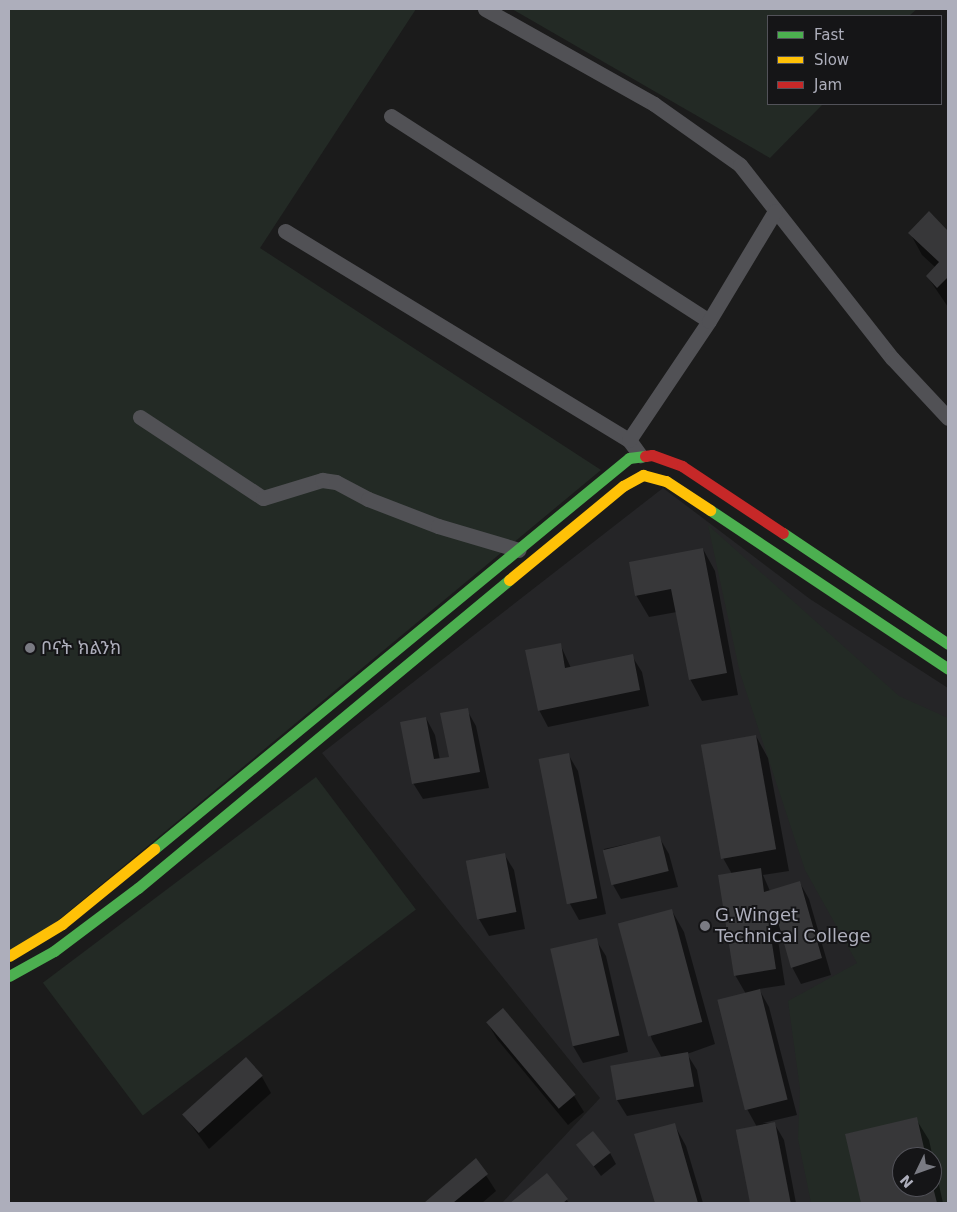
<!DOCTYPE html>
<meta charset="utf-8">
<style>
body{margin:0}
#map{position:relative;width:957px;height:1212px;overflow:hidden;background:#1b1b1b;font-family:"DejaVu Sans","Noto Sans Ethiopic",sans-serif}
div>[style]{position:absolute}
[style*='--x']{left:calc(var(--x)*1px);top:calc(var(--y)*1px);width:calc(var(--w)*1px);rotate:calc(var(--a)*1deg)}
.built>*{inset:0;background:#252527}
.green>*{inset:0;background:#232a25;transform-origin:0 0}
.shadow>*{inset:0;background:#0007}
.building>*{inset:0;background:#373739;transform-origin:0 0}
.street>*{height:15px;margin:-7.5px;padding:0 7.5px;transform-origin:7.5px;border-radius:7.5px;background:#515155}
.fast>*{height:11px;margin:-5.5px;padding:0 5.5px;transform-origin:5.5px;border-radius:5.5px;background:#4caf50}
.slow>*{height:11px;margin:-5.5px;padding:0 5.5px;transform-origin:5.5px;border-radius:5.5px;background:#ffc107}
.jam>*{height:11px;margin:-5.5px;padding:0 5.5px;transform-origin:5.5px;border-radius:5.5px;background:#c62828}
.dots>*{width:14px;height:14px;translate:-50% -50%;box-sizing:border-box;border:2px solid #151517;border-radius:50%}
span{translate:-50% -50%;white-space:nowrap;text-align:center;line-height:1.15;-webkit-text-stroke:4px #151517;paint-order:stroke}
.poi-label{font-size:18px;color:#adaebb}
.left{translate:0 -50%;text-align:left}
.frame{position:absolute;inset:0;border:10px solid #adaebb;pointer-events:none}
.legend{position:absolute;left:767px;top:15px;width:175px;height:90px;box-sizing:border-box;background:#151517;border:1px solid #525259;margin:0;padding:6px 9px;list-style:none;font-size:15px;color:#adaebb}
.legend li{display:flex;align-items:center;gap:10px;height:25px}
.legend b{width:25px;border:1px solid #525259}
.north{position:absolute;left:892px;top:1147px;width:50px;height:50px;box-sizing:border-box;background:#151517;border:1px solid #525259;border-radius:50%;rotate:228deg;font-size:14px;font-weight:700;line-height:20px;text-align:center;color:#adaebb}
.north::after{content:'';display:block;margin:auto;width:18px;height:22px;background:#7a7b83;clip-path:polygon(50% 0,100% 100%,50% 72%,0 100%)}
</style>
<div id="map">
<div class="built">
<div style="clip-path:polygon(evenodd,663px 488px,810px 599px,948px 688px,948px 1203px,502px 1203px,600px 1098px,322px 753px,663px 488px,902px 1157px,932px 1157px,932px 1187px,902px 1187px,902px 1157px)"></div>
</div>
<div class="green">
<div style="clip-path:polygon(9px 9px,416px 9px,260px 248px,601px 470px,9px 961px)"></div>
<div style="clip-path:polygon(512px 9px,917px 9px,909px 16px,768px 16px,768px 104px,823px 104px,770px 158px)"></div>
<div style="clip-path:polygon(evenodd,708px 525px,899px 696px,948px 718px,948px 1203px,811px 1203px,798px 1139px,800px 1089px,788px 1001px,857px 963px,805px 870px,740px 673px,708px 525px,902px 1157px,932px 1157px,932px 1187px,902px 1187px,902px 1157px)"></div>
<div style="left:316px;top:777px;width:166px;height:342px;rotate:53deg"></div>
</div>
<div class="shadow">
<div style="clip-path:polygon(929px 212px,948px 232px,948px 307px,927px 276px,935px 267px,922px 255px,910px 233px)"></div>
<div style="clip-path:polygon(703px 549px,715px 571px,738px 695px,702px 701px,690px 679px,677px 612px,649px 617px,636px 595px)"></div>
<div style="clip-path:polygon(560px 644px,571px 668px,632px 656px,642px 672px,649px 706px,548px 727px,539px 710px)"></div>
<div style="clip-path:polygon(467px 710px,476px 726px,489px 788px,423px 799px,413px 783px,426px 718px,435px 735px,440px 760px,450px 758px)"></div>
<div style="clip-path:polygon(756px 736px,768px 758px,789px 871px,763px 875px,770px 891px,800px 883px,809px 899px,831px 975px,801px 984px,792px 967px,784px 939px,778px 940px,785px 985px,759px 989px,769px 1007px,797px 1115px,763px 1123px,774px 1123px,784px 1140px,796px 1203px,752px 1203px,737px 1130px,757px 1127px,747px 1109px,719px 1000px,746px 994px,735px 975px,732px 874px,723px 858px)"></div>
<div style="clip-path:polygon(568px 754px,578px 771px,606px 914px,579px 920px,570px 904px)"></div>
<div style="clip-path:polygon(659px 837px,669px 854px,678px 887px,621px 899px,612px 883px,604px 849px)"></div>
<div style="clip-path:polygon(504px 854px,514px 870px,525px 929px,489px 936px,479px 919px)"></div>
<div style="clip-path:polygon(672px 911px,684px 932px,715px 1044px,687px 1054px,697px 1070px,703px 1102px,627px 1116px,617px 1100px,662px 1058px,652px 1040px,620px 929px)"></div>
<div style="clip-path:polygon(596px 940px,606px 956px,628px 1052px,583px 1063px,573px 1046px)"></div>
<div style="clip-path:polygon(487px 1022px,574px 1096px,584px 1112px,568px 1125px,497px 1039px)"></div>
<div style="clip-path:polygon(262px 1077px,271px 1093px,209px 1149px,183px 1114px)"></div>
<div style="clip-path:polygon(evenodd,916px 1119px,929px 1140px,943px 1203px,863px 1203px,847px 1134px,916px 1119px,902px 1157px,932px 1157px,932px 1187px,902px 1187px,902px 1157px)"></div>
<div style="clip-path:polygon(674px 1124px,686px 1146px,703px 1203px,656px 1203px,636px 1135px)"></div>
<div style="clip-path:polygon(578px 1145px,610px 1153px,616px 1164px,601px 1176px)"></div>
<div style="clip-path:polygon(476px 1160px,496px 1191px,482px 1203px,426px 1203px)"></div>
<div style="clip-path:polygon(547px 1175px,569px 1203px,512px 1203px)"></div>
</div>
<div class="building">
<div style="clip-path:polygon(929px 211px,948px 231px,948px 277px,937px 288px,926px 276px,939px 262px,908px 233px)"></div>
<div style="clip-path:polygon(703px 548px,727px 673px,689px 680px,671px 589px,635px 596px,629px 562px)"></div>
<div style="clip-path:polygon(561px 643px,565px 668px,633px 654px,640px 690px,538px 711px,525px 650px)"></div>
<div style="clip-path:polygon(468px 708px,480px 772px,412px 784px,400px 722px,426px 717px,434px 759px,449px 757px,440px 713px)"></div>
<div style="left:756px;top:735px;width:116px;height:56px;rotate:80deg"></div>
<div style="left:569px;top:753px;width:148px;height:31px;rotate:79deg"></div>
<div style="left:660px;top:836px;width:36px;height:59px;rotate:76deg"></div>
<div style="left:505px;top:853px;width:60px;height:40px;rotate:79deg"></div>
<div style="clip-path:polygon(761px 868px,764px 892px,800px 881px,822px 958px,791px 968px,778px 922px,769px 924px,776px 969px,734px 976px,718px 875px)"></div>
<div style="left:672px;top:909px;width:117px;height:56px;rotate:75deg"></div>
<div style="left:597px;top:938px;width:100px;height:48px;rotate:77deg"></div>
<div style="left:760px;top:989px;width:114px;height:44px;rotate:76deg"></div>
<div style="left:503px;top:1008px;width:113px;height:22px;rotate:50deg"></div>
<div style="left:688px;top:1052px;width:35px;height:79px;rotate:80deg"></div>
<div style="left:246px;top:1057px;width:25px;height:86px;rotate:48deg"></div>
<div style="clip-path:polygon(917px 1117px,926px 1157px,902px 1157px,902px 1187px,933px 1187px,937px 1203px,861px 1203px,845px 1134px)"></div>
<div style="left:775px;top:1122px;width:83px;height:40px;rotate:79deg"></div>
<div style="clip-path:polygon(675px 1123px,698px 1203px,655px 1203px,634px 1134px)"></div>
<div style="left:593px;top:1131px;width:28px;height:22px;rotate:51deg"></div>
<div style="clip-path:polygon(476px 1158px,488px 1174px,453px 1203px,424px 1203px)"></div>
<div style="clip-path:polygon(547px 1173px,568px 1199px,563px 1203px,510px 1203px)"></div>
</div>
<div class="street">
<div style="--x:485;--y:9;--w:194;--a:29.3"></div>
<div style="--x:654;--y:104;--w:105;--a:35.3"></div>
<div style="--x:740;--y:165;--w:246;--a:51.8"></div>
<div style="--x:892;--y:358;--w:82;--a:47"></div>
<div style="--x:391;--y:116;--w:378;--a:32.8"></div>
<div style="--x:285;--y:231;--w:403;--a:31.3"></div>
<div style="--x:629;--y:440;--w:19;--a:54"></div>
<div style="--x:140;--y:417;--w:147;--a:33.4"></div>
<div style="--x:263;--y:498;--w:62;--a:-17"></div>
<div style="--x:322;--y:480;--w:14;--a:8"></div>
<div style="--x:336;--y:482;--w:36;--a:28"></div>
<div style="--x:368;--y:499;--w:75;--a:21.1"></div>
<div style="--x:438;--y:526;--w:84;--a:16.5"></div>
<div style="--x:629;--y:440;--w:143;--a:-56.1"></div>
<div style="--x:709;--y:321;--w:128;--a:-59"></div>
</div>
<div class="fast">
<div style="--x:710;--y:510;--w:286;--a:33.7"></div>
<div style="--x:783;--y:533;--w:199;--a:33.9"></div>
<div style="--x:154;--y:849;--w:615;--a:-39.46"></div>
<div style="--x:629;--y:458;--w:16;--a:-7"></div>
<div style="--x:9;--y:976;--w:51;--a:-29.1"></div>
<div style="--x:54;--y:951;--w:105;--a:-36.9"></div>
<div style="--x:138;--y:888;--w:482;--a:-39.7"></div>
</div>
<div class="slow">
<div style="--x:509;--y:580;--w:148;--a:-39.5"></div>
<div style="--x:623;--y:486;--w:23;--a:-29"></div>
<div style="--x:643;--y:475;--w:24;--a:15"></div>
<div style="--x:666;--y:481;--w:53;--a:33.4"></div>
<div style="--x:9;--y:956;--w:62;--a:-31.1"></div>
<div style="--x:62;--y:924;--w:119;--a:-39.2"></div>
</div>
<div class="jam">
<div style="--x:645;--y:456;--w:7;--a:-8"></div>
<div style="--x:652;--y:455;--w:32;--a:20"></div>
<div style="--x:682;--y:466;--w:121;--a:33.6"></div>
</div>
<div class="dots">
<div style="left:30px;top:648px;background:#7a7b83"></div>
<div style="left:705px;top:926px;background:#7a7b83"></div>
</div>
<div class="poi-label">
<span class="left" style="left:41px;top:648px">ቦናት ክልንክ</span>
<span class="left" style="left:715px;top:926px">G.Winget<br>Technical College</span>
</div>
<div class="frame"></div>
<ul class="legend">
<li><b style="height:6px;background:#4caf50"></b>Fast</li>
<li><b style="height:6px;background:#ffc107"></b>Slow</li>
<li><b style="height:6px;background:#c62828"></b>Jam</li>
</ul>
<div class="north">N</div>
</div>
